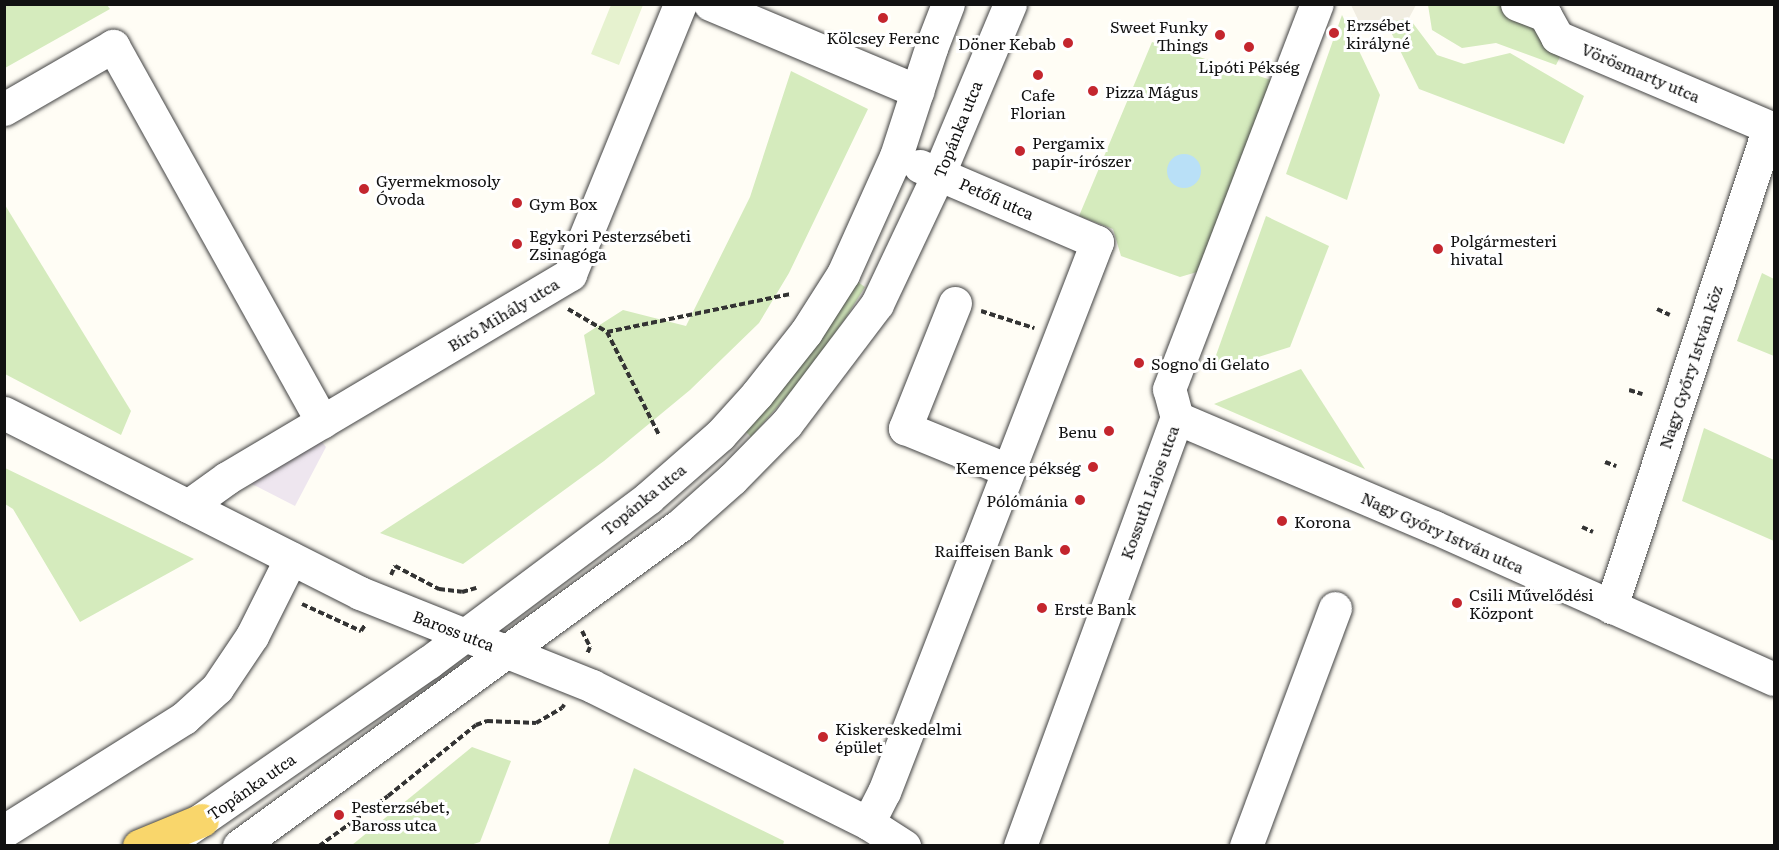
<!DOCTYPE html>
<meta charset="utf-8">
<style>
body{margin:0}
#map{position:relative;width:1779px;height:850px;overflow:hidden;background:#fffdf5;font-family:Literata,serif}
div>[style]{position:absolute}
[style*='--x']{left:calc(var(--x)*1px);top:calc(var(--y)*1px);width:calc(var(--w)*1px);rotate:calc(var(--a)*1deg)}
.industrial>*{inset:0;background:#eee6ef}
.green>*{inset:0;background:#d5ebbd}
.pitch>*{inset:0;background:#e6f2cf}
.plaza>*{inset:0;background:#f1ede2}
.water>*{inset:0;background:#b9e0f7}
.round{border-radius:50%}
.path>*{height:4px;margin-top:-2px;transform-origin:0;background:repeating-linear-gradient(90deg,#333 0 6px,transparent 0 9px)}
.roads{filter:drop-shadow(0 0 2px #444) drop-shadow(0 0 2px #444)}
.minor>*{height:33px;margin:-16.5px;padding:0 16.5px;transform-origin:16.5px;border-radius:16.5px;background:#fff}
.major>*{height:33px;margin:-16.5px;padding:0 16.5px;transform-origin:16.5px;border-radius:16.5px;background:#f9d66b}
.dots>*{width:16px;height:16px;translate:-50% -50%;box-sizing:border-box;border:3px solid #fff;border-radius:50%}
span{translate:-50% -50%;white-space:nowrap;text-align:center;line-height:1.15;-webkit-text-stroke:6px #fff;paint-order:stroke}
.poi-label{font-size:16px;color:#111}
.left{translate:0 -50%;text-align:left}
.right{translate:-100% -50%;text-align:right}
.street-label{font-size:16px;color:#111}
.frame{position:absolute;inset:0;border:6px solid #111;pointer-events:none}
</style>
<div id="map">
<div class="industrial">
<div style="clip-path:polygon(315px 433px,326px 447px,295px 506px,242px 479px)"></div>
</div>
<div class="green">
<div style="clip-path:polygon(107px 5px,110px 9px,5px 68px,5px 5px)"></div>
<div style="clip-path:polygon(1428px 5px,1517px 5px,1563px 51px,1556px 65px,1496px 43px,1462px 48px,1432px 30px)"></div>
<div style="clip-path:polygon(1342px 15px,1380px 95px,1347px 200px,1286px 174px)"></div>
<div style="clip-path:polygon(1409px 18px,1437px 55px,1464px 64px,1510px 53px,1584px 96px,1564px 144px,1419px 89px,1386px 22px)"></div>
<div style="clip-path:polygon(1152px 42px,1281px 83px,1197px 272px,1180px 277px,1121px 256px,1113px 229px,1079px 216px)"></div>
<div style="clip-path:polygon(791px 71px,868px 109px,789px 273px,759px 323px,690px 390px,604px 461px,463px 564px,380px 533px,595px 394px,584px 335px,623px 310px,686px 326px,750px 197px)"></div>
<div style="clip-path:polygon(5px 205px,131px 411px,121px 435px,5px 374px)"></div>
<div style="clip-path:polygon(1266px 216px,1329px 246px,1290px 347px,1210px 372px)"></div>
<div style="clip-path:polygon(1762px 273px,1774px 279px,1774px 356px,1737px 341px)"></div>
<div style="clip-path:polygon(855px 280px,865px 287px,845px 319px,801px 380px,751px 437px,744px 430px)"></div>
<div style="clip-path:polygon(1301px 369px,1365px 469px,1214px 404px)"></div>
<div style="clip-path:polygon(1704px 428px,1774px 460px,1774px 541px,1682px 501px)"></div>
<div style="clip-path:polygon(4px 468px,5px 468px,194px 559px,80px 622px,13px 509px,5px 504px)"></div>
<div style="clip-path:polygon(472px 747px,511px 761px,480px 842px,467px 846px,352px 845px)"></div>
<div style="clip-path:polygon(634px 768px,784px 841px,783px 845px,608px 845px)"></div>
</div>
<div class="pitch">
<div style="clip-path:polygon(611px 5px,643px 5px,619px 65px,591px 54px)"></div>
</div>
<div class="plaza">
<div style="clip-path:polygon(1351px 5px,1416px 5px,1409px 18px,1362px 28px)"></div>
</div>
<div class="water">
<div class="round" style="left:1167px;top:154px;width:34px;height:34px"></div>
</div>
<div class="path">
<div style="--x:568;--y:309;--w:45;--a:30.5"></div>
<div style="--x:607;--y:332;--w:188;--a:-11.7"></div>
<div style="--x:1657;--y:309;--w:14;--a:25"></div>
<div style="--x:981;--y:311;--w:56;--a:17.8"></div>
<div style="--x:607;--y:332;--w:115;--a:63.2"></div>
<div style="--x:1629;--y:390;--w:14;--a:17"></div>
<div style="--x:1605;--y:462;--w:12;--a:20"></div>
<div style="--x:1582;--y:527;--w:12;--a:24"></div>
<div style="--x:391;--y:575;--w:10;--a:-66"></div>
<div style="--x:395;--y:566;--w:50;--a:27.6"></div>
<div style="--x:439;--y:589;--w:23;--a:7"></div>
<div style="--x:462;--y:592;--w:15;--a:-16"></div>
<div style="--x:302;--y:604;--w:65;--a:24.6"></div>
<div style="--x:361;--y:631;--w:7;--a:-56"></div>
<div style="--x:582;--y:631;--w:18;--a:63"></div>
<div style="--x:590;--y:647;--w:8;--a:113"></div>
<div style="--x:319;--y:846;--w:85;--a:-35.9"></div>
<div style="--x:388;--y:796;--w:113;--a:-38.9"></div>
<div style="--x:476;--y:725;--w:12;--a:-20"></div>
<div style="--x:487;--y:721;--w:49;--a:2.3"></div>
<div style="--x:536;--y:723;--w:30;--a:-30"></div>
<div style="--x:562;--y:708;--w:4;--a:-56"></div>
</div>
<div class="roads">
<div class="minor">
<div style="--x:710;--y:4;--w:225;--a:22.8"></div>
<div style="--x:1517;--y:4;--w:30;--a:21"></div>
<div style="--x:1545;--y:15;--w:25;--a:61"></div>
<div style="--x:1557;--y:37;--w:236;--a:23"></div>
<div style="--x:4;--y:109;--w:126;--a:-30"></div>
<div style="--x:113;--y:46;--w:430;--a:60.9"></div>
<div style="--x:955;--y:303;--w:135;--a:111.8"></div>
<div style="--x:905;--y:428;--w:111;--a:22.2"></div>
<div style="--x:4;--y:413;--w:399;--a:26.8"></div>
<div style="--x:360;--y:593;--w:250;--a:21.8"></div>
<div style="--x:592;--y:686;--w:308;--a:26.4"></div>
<div style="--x:868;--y:823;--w:43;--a:32.6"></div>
<div style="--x:1177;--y:418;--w:279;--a:23"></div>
<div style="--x:1434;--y:527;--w:372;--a:24.1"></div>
<div style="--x:188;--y:506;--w:48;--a:-35.7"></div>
<div style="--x:227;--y:478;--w:399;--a:-30.7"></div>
<div style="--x:570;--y:274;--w:292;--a:-67.8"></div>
<div style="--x:1611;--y:607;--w:505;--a:-71.78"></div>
<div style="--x:868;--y:823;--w:35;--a:-63"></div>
<div style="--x:884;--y:792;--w:590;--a:-68.83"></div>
<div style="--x:1097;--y:242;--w:193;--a:-156.8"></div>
<div style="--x:4;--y:831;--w:213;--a:-32.1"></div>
<div style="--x:184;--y:718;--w:45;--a:-42.3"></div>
<div style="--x:217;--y:688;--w:63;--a:-56.1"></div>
<div style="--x:252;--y:636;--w:87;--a:-63.4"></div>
<div style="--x:179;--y:835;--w:304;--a:-34.7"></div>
<div style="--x:429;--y:662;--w:274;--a:-36.8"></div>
<div style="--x:648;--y:498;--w:96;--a:-41.2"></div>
<div style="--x:720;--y:435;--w:55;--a:-47.9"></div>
<div style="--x:757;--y:394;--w:79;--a:-51.7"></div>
<div style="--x:806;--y:332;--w:69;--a:-57.5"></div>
<div style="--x:843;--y:274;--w:129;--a:-65.8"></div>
<div style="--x:896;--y:156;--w:114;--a:-72"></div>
<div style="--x:931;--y:48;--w:47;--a:-68.9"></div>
<div style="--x:239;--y:846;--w:544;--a:-36.03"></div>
<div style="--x:679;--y:526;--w:71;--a:-41.6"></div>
<div style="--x:732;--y:479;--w:78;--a:-45.5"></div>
<div style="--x:787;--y:423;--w:149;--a:-52.9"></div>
<div style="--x:877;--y:304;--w:145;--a:-64.7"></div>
<div style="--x:939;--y:173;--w:183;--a:-67.2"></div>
<div style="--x:1020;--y:846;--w:456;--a:-69.9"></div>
<div style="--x:1177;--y:418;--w:30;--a:-105"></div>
<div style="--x:1169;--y:389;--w:412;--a:-69"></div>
<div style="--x:1246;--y:846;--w:254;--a:-69.5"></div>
</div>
<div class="major">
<div style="--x:139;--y:846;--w:68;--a:-22.4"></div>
</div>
</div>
<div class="dots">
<div style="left:883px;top:18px;background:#c4262e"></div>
<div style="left:1334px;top:33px;background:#c4262e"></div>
<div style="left:1220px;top:35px;background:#c4262e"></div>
<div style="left:1068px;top:43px;background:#c4262e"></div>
<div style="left:1249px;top:47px;background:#c4262e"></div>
<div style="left:1038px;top:75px;background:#c4262e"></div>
<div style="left:1093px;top:91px;background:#c4262e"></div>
<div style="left:1020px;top:151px;background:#c4262e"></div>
<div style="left:364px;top:189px;background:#c4262e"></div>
<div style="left:517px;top:203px;background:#c4262e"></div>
<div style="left:517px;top:244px;background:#c4262e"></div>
<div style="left:1438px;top:249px;background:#c4262e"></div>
<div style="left:1139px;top:363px;background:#c4262e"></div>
<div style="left:1109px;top:431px;background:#c4262e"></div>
<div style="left:1093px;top:467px;background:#c4262e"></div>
<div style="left:1080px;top:500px;background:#c4262e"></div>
<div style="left:1282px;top:521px;background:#c4262e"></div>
<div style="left:1065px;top:550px;background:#c4262e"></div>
<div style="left:1457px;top:603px;background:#c4262e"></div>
<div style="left:1042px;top:608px;background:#c4262e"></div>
<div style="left:823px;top:737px;background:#c4262e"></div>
<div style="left:339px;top:815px;background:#c4262e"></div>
</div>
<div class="poi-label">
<span class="left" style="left:1346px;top:33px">Erzsébet<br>királyné</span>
<span class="right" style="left:1208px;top:35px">Sweet Funky<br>Things</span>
<span style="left:883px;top:37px">Kölcsey Ferenc</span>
<span class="right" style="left:1056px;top:43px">Döner Kebab</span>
<span style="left:1249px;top:66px">Lipóti Pékség</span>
<span class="left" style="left:1105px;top:91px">Pizza Mágus</span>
<span style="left:1038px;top:103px">Cafe<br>Florian</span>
<span class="left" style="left:1032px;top:151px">Pergamix<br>papír-írószer</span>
<span class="left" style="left:376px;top:189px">Gyermekmosoly<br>Óvoda</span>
<span class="left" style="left:529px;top:203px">Gym Box</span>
<span class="left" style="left:529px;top:244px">Egykori Pesterzsébeti<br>Zsinagóga</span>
<span class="left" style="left:1450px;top:249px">Polgármesteri<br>hivatal</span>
<span class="left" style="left:1151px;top:363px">Sogno di Gelato</span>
<span class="right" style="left:1097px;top:431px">Benu</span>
<span class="right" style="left:1081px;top:467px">Kemence pékség</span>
<span class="right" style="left:1068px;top:500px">Pólómánia</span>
<span class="left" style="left:1294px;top:521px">Korona</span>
<span class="right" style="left:1053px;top:550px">Raiffeisen Bank</span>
<span class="left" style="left:1469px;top:603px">Csili Művelődési<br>Központ</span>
<span class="left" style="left:1054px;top:608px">Erste Bank</span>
<span class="left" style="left:835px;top:737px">Kiskereskedelmi<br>épület</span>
<span class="left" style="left:351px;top:815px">Pesterzsébet,<br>Baross utca</span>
</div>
<div class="street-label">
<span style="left:1641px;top:72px;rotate:23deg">Vörösmarty utca</span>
<span style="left:957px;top:129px;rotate:-68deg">Topánka utca</span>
<span style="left:997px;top:198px;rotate:24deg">Petőfi utca</span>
<span style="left:503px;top:314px;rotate:-31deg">Bíró Mihály utca</span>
<span style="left:1690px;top:367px;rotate:-72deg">Nagy Győry István köz</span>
<span style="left:1149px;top:492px;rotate:-70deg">Kossuth Lajos utca</span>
<span style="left:643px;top:499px;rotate:-39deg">Topánka utca</span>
<span style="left:1443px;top:532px;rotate:24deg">Nagy Győry István utca</span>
<span style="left:454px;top:630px;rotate:21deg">Baross utca</span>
<span style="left:251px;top:786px;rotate:-35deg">Topánka utca</span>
</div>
<div class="frame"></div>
</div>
